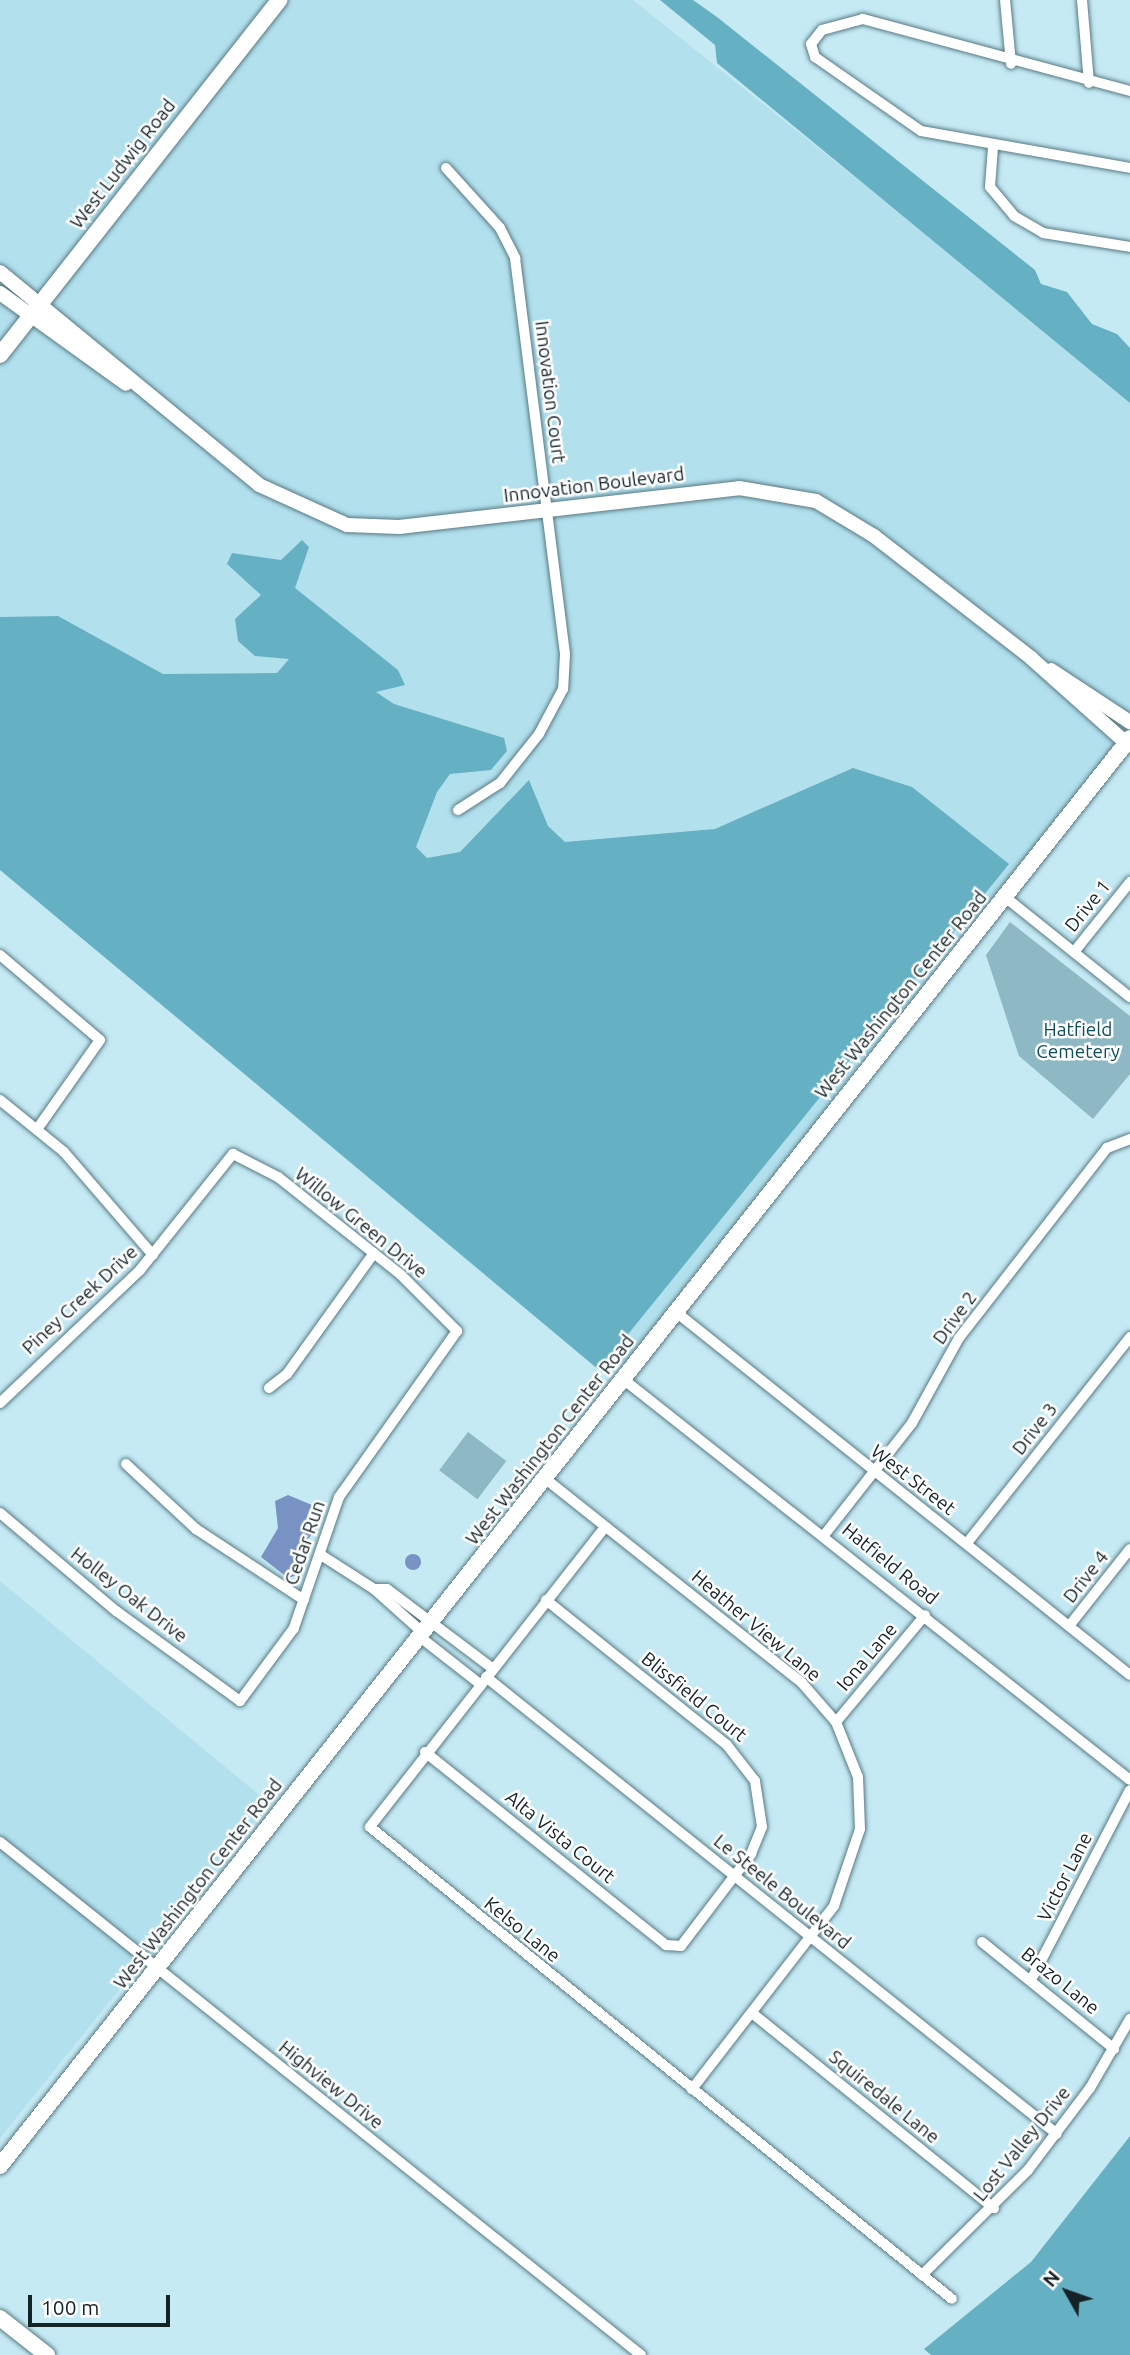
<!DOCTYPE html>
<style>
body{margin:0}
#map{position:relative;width:1130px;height:2355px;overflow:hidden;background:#c5eaf4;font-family:Ubuntu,sans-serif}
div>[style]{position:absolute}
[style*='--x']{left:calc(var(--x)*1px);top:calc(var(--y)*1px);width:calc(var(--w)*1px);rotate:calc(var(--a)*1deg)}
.built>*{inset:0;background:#b2e0ed}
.green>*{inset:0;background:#8db8c4;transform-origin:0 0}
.forest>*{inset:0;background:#66b0c3}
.water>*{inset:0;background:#7892c3}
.round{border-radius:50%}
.roads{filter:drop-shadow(0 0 2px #587a84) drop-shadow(0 0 2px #587a84)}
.minor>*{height:10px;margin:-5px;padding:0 5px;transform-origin:5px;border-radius:5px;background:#fff}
.tertiary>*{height:14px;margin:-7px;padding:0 7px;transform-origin:7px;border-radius:7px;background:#fff}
.secondary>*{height:16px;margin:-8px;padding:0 8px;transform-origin:8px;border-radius:8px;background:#fff}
span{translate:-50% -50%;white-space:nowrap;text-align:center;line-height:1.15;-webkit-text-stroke:5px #fff;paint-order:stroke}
.street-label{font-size:19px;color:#152327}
.park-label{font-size:19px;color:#0c4e5c}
.north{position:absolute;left:1032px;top:2257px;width:70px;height:70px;-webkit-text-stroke:5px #fff;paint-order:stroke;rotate:310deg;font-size:19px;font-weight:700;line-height:28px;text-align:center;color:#152327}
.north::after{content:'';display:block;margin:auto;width:24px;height:32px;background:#152327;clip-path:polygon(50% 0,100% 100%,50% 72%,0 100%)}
.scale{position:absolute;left:28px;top:2295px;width:142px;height:32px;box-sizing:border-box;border:4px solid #152327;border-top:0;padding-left:9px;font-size:21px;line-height:24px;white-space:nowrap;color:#152327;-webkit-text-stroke:5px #fff;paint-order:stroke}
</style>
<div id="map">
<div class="built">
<div style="clip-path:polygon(0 0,633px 0,1130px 397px,1130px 731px,627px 1366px,0 852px)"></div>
<div style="clip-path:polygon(0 1581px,269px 1803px,0 2138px)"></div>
</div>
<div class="green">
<div style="clip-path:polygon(1010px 922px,1130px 1016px,1130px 1074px,1093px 1119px,1019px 1056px,986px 955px)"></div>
<div style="left:468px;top:1432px;width:48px;height:48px;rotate:37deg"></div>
</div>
<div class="forest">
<div style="clip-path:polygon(660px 0,693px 0,717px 17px,1035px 270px,1041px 284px,1067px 292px,1092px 324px,1117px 334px,1130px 348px,1130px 403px,717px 63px,715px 45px)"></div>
<div style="clip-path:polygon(302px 540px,309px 547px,295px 588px,398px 670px,405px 685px,376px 692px,394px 704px,504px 738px,507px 751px,491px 770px,450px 774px,437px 792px,416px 847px,427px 858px,460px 852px,529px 780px,548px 826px,565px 842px,715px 829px,853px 768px,912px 787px,1009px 864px,599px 1370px,0 870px,0 617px,58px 616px,163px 674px,277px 673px,289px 659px,255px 656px,238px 641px,235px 619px,261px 595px,227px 564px,232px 553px,281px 560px)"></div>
<div style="clip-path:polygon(1130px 2136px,1130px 2355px,931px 2355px,924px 2349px,1031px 2262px)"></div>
</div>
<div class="water">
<div style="clip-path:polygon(288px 1495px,312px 1505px,317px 1516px,316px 1530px,299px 1549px,297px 1575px,288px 1578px,261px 1557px,278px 1528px,275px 1501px)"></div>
<div class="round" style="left:405px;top:1554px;width:16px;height:16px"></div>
</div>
<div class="roads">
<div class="minor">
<div style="--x:1005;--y:0;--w:64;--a:84.6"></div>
<div style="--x:1082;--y:0;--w:83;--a:85.2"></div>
<div style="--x:1130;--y:91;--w:277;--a:-164.9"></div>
<div style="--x:863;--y:19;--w:42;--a:165"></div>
<div style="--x:822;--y:30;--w:18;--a:128"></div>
<div style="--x:811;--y:44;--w:14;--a:73"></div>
<div style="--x:815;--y:57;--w:129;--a:34.9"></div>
<div style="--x:921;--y:131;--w:212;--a:10"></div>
<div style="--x:993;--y:147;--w:40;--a:94.3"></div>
<div style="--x:990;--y:187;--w:38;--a:50"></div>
<div style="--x:1014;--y:216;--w:34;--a:30"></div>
<div style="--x:1043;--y:233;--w:88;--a:9.1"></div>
<div style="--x:446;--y:168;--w:81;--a:48"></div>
<div style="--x:500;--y:228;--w:34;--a:63"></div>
<div style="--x:515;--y:258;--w:399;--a:82.8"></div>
<div style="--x:565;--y:654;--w:35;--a:93"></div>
<div style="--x:563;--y:689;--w:51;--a:118.1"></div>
<div style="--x:539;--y:734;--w:63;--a:128.5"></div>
<div style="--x:500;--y:783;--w:50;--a:147.3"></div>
<div style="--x:1005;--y:897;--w:160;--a:38.7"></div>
<div style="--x:1074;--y:952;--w:90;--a:-51.3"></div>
<div style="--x:0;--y:955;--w:131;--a:40.4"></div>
<div style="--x:100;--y:1040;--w:108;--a:125.2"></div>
<div style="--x:0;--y:1100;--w:82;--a:39.1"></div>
<div style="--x:64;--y:1152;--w:136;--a:49.2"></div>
<div style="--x:676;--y:1312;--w:581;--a:38.64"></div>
<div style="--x:623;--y:1379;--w:646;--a:38.34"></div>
<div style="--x:269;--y:1388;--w:23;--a:-38"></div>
<div style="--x:287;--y:1374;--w:149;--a:-54.3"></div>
<div style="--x:0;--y:1403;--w:193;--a:-43.5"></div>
<div style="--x:140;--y:1270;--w:149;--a:-51.3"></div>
<div style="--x:233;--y:1154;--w:51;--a:27.1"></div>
<div style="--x:278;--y:1177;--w:156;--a:38.5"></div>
<div style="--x:400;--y:1274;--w:81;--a:45"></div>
<div style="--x:457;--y:1331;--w:204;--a:125.4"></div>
<div style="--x:339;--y:1497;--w:139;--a:109"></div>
<div style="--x:294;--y:1628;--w:91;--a:126.5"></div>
<div style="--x:240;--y:1701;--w:153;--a:-144"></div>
<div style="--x:116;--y:1611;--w:152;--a:-139.8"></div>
<div style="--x:126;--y:1464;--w:96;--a:42.9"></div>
<div style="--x:196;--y:1529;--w:129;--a:33.3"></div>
<div style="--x:547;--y:1480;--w:326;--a:38.5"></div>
<div style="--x:802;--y:1683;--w:52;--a:48.9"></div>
<div style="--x:836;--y:1722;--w:59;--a:68.2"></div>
<div style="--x:858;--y:1777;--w:52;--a:87.8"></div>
<div style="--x:860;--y:1829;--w:81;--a:108.7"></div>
<div style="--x:834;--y:1906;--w:232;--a:127.8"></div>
<div style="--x:605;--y:1527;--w:381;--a:128.1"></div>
<div style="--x:370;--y:1827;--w:749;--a:39.04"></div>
<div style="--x:825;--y:1534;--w:141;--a:-51.9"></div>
<div style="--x:912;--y:1423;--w:97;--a:-61.1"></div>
<div style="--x:959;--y:1338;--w:241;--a:-52.1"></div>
<div style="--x:1107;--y:1148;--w:25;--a:-21"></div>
<div style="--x:967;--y:1543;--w:263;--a:-51.6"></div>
<div style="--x:321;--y:1555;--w:63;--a:32.7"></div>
<div style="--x:374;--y:1589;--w:66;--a:41.9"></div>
<div style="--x:374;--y:1589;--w:13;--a:0"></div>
<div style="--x:387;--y:1589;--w:131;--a:37"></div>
<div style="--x:1069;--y:1626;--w:98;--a:-51.6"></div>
<div style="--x:420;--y:1637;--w:76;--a:38.1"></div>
<div style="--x:486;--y:1677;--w:731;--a:38.67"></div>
<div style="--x:836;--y:1722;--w:139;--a:-50.2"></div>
<div style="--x:425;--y:1752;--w:309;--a:38.7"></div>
<div style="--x:666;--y:1945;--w:15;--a:4"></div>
<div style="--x:681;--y:1946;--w:116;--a:-52.7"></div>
<div style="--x:751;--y:1854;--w:29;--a:-68"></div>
<div style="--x:762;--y:1827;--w:47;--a:-98.7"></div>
<div style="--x:755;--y:1781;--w:46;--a:-127.9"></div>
<div style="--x:727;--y:1745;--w:232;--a:-141.3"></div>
<div style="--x:0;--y:1842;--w:821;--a:38.67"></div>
<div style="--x:982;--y:1942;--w:170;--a:39"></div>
<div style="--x:1031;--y:1980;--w:214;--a:-62.5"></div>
<div style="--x:752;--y:2013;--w:311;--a:38.9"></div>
<div style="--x:922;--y:2275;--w:149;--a:-44.7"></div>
<div style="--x:1028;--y:2170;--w:103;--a:-52.9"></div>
<div style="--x:1090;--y:2088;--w:80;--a:-59.9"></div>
</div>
<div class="tertiary">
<div style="--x:0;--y:272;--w:335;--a:39.4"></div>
<div style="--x:259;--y:485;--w:97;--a:24.4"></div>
<div style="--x:347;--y:525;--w:52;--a:2.2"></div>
<div style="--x:399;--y:527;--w:342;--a:-6.5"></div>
<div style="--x:739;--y:488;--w:78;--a:9.6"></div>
<div style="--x:816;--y:501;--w:68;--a:31.1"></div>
<div style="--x:874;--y:536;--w:199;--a:37.8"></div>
<div style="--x:1031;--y:658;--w:127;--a:41.8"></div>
<div style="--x:0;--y:293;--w:155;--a:35.8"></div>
<div style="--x:1051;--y:670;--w:95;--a:33.4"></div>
</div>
<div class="secondary">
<div style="--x:0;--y:355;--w:452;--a:-51.8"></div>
<div style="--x:0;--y:2166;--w:1821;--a:-51.64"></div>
<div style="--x:0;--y:2318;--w:60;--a:38.2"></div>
</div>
</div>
<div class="street-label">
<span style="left:123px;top:164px;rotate:-52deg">West Ludwig Road</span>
<span style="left:550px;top:392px;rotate:83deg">Innovation Court</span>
<span style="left:594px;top:485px;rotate:-7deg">Innovation Boulevard</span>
<span style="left:1088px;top:906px;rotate:-51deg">Drive 1</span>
<span style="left:901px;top:995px;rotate:-51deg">West Washington Center Road</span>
<span style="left:361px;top:1223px;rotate:39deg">Willow Green Drive</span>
<span style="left:80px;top:1300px;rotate:-43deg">Piney Creek Drive</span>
<span style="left:955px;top:1318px;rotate:-54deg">Drive 2</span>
<span style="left:1035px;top:1429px;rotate:-52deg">Drive 3</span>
<span style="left:550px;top:1440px;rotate:-52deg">West Washington Center Road</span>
<span style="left:913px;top:1480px;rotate:38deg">West Street</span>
<span style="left:305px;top:1543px;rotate:-71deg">Cedar Run</span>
<span style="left:890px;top:1564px;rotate:39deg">Hatfield Road</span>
<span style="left:1086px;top:1577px;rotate:-52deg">Drive 4</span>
<span style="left:129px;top:1595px;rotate:38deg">Holley Oak Drive</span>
<span style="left:756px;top:1626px;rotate:40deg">Heather View Lane</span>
<span style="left:867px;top:1657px;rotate:-50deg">Iona Lane</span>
<span style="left:694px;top:1697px;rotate:39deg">Blissfield Court</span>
<span style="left:560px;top:1837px;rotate:39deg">Alta Vista Court</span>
<span style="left:1065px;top:1877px;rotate:-63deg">Victor Lane</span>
<span style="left:198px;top:1884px;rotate:-52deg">West Washington Center Road</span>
<span style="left:782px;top:1892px;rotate:39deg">Le Steele Boulevard</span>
<span style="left:522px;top:1930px;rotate:39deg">Kelso Lane</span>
<span style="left:1060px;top:1981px;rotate:39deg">Brazo Lane</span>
<span style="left:331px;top:2085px;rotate:39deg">Highview Drive</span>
<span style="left:884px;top:2097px;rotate:39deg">Squiredale Lane</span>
<span style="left:1022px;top:2144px;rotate:-51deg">Lost Valley Drive</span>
</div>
<div class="park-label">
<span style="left:1078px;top:1041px">Hatfield<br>Cemetery</span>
</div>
<div class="north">N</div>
<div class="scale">100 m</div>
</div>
